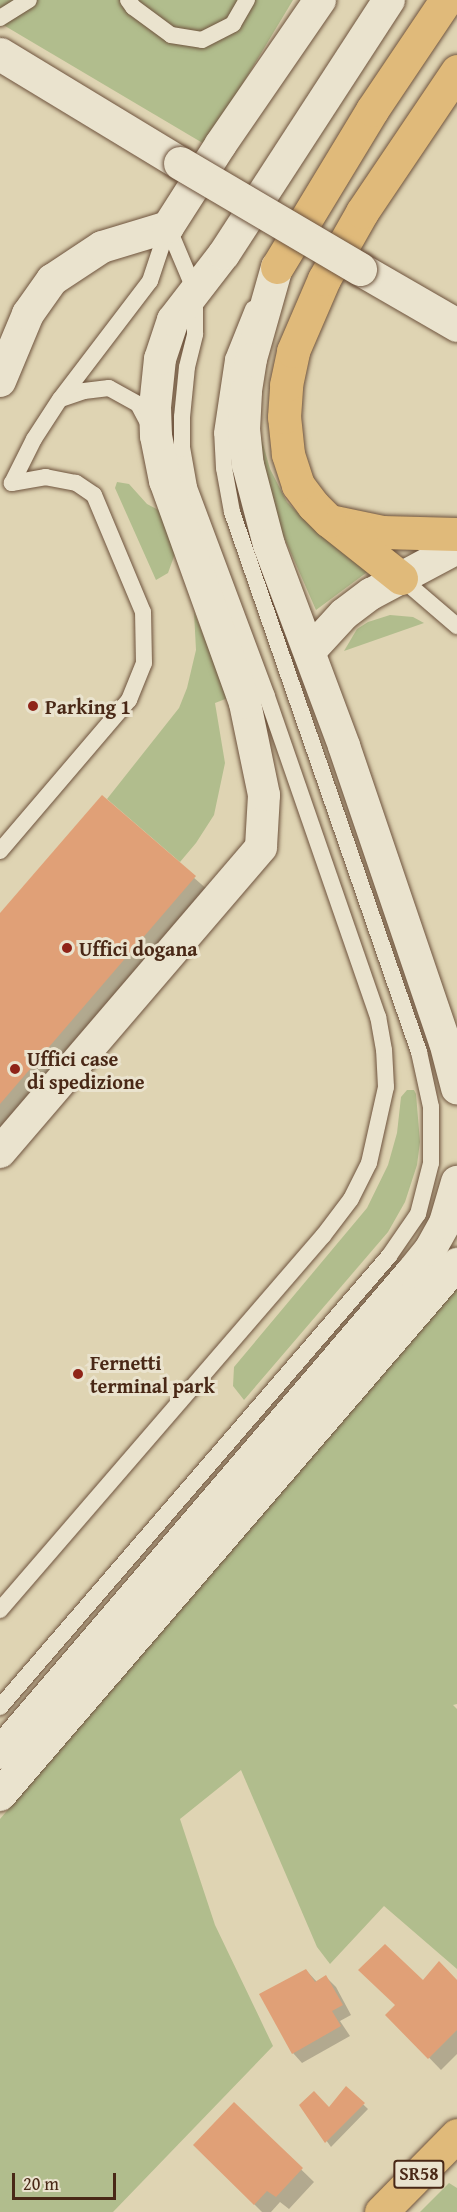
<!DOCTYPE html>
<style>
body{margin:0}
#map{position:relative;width:457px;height:2212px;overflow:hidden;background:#dfd4b3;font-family:"Gentium Book Plus",serif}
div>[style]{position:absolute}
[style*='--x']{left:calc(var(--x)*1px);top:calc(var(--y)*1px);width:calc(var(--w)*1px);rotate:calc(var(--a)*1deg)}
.green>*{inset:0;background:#b1bd8d}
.shadow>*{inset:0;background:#0003}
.building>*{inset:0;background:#e0a077}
.roads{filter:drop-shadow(0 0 2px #6e533d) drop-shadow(0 0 2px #6e533d)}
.service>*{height:16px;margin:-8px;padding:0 8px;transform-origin:8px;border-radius:8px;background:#eae3ce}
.minor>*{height:32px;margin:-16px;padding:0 16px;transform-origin:16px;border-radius:16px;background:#eae3ce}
.tertiary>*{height:33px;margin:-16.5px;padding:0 16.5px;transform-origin:16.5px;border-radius:16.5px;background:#eae3ce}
.primary>*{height:33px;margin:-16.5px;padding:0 16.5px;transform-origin:16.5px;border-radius:16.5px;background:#e0ba7a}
.motorway>*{height:33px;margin:-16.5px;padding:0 16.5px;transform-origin:16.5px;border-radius:16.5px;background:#e0ba7a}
.bridges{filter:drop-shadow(0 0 2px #6e533d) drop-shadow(0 0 2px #6e533d)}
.tertiary-bridge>*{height:33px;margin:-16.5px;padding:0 16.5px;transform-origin:16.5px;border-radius:16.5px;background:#eae3ce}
.dots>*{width:16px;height:16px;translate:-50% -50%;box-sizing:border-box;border:3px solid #eae3ce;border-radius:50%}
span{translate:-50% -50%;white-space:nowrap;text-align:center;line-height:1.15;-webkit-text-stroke:6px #eae3ce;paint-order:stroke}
.shield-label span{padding:2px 4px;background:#eae3ce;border:2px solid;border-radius:4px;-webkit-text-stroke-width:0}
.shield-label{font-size:18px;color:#492816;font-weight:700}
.poi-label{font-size:20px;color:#492816;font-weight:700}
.left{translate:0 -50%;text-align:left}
.scale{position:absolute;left:12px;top:2173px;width:104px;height:27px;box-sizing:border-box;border:3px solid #492816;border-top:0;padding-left:8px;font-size:18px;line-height:21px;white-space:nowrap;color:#492816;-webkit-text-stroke:4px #eae3ce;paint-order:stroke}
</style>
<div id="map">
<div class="green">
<div style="clip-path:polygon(0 0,293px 0,206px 145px,0 23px)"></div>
<div style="clip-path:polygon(261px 437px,270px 469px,287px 502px,315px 530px,370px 570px,316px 610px,276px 519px,261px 464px)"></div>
<div style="clip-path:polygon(117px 482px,129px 484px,147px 504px,166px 514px,176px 551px,168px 573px,156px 580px,115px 488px)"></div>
<div style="clip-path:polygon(194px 612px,228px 698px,215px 703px,225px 763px,214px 815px,196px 843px,180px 862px,107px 799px,179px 708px,187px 688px,196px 650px)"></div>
<div style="clip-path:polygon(390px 615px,413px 617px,424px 623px,344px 651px,357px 629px,368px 622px)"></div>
<div style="clip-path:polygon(407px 1090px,414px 1090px,416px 1094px,420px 1142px,417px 1165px,405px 1202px,388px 1232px,244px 1400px,233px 1386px,234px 1367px,367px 1208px,388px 1165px,397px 1133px,401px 1097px)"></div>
<div style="clip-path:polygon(457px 1281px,457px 1704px,453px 1705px,457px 1709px,457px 1969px,384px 1906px,330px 1964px,317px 1947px,241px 1770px,180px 1819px,215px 1925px,273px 2046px,113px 2212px,0 2212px,0 1819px)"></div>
<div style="clip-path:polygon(449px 2183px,457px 2188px,457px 2212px,420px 2212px)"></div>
</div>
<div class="shadow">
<div style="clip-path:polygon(102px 797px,209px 891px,0 1134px,0 915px)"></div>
<div style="clip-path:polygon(306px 1970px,317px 1982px,326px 1977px,336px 1987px,351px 2015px,340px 2021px,350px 2036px,302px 2063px,293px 2053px)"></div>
<div style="clip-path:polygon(423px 1982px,457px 1982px,457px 2054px,441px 2070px,388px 2015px)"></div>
<div style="clip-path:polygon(346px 2088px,368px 2109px,331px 2147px,301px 2105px,329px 2109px)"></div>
<div style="clip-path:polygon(234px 2104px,314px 2182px,289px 2209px,280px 2202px,271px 2212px,262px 2212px,195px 2145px)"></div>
</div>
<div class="building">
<div style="clip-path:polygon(102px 795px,196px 876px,0 1104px,0 913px)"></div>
<div style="clip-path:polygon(385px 1944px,423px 1980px,439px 1961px,457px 1980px,457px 2030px,428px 2059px,385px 2015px,395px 2005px,358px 1970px)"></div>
<div style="clip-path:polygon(306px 1969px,315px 1982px,326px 1975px,343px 2005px,332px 2011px,341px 2026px,292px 2054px,259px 1994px)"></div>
<div style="clip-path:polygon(346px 2086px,365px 2103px,325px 2143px,299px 2105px,314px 2091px,329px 2107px)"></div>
<div style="clip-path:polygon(234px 2102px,303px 2168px,276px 2197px,267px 2191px,254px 2205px,193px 2145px)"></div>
</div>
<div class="roads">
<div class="service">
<div style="--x:128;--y:0;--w:9;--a:54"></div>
<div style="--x:133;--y:7;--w:47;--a:36.4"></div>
<div style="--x:171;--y:35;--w:31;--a:9"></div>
<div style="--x:202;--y:40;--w:35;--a:-27"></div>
<div style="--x:233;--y:24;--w:28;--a:-60"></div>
<div style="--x:0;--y:18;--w:34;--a:-32"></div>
<div style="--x:61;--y:399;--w:24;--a:-19"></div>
<div style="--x:84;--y:391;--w:25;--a:-7"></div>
<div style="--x:109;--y:388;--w:33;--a:29"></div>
<div style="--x:138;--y:404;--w:24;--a:62"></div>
<div style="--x:401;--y:578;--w:74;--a:40.6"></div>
<div style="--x:0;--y:851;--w:199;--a:-49.5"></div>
<div style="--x:129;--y:700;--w:40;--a:-68"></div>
<div style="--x:144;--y:663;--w:51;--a:-91.1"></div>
<div style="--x:143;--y:612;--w:127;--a:-112.7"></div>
<div style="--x:94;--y:495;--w:22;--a:-146"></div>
<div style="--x:76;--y:483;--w:31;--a:-169"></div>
<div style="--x:46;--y:477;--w:35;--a:170"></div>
<div style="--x:0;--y:1610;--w:494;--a:-49.2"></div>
<div style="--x:323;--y:1236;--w:46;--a:-52.9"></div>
<div style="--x:351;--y:1199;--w:40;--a:-63.4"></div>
<div style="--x:369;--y:1163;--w:78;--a:-77.4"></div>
<div style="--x:386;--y:1087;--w:37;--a:-93"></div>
<div style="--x:384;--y:1050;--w:34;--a:-100"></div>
<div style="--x:378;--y:1017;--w:340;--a:-109.1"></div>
<div style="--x:267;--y:696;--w:223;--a:-110.5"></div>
<div style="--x:189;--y:487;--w:39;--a:-100"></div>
<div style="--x:182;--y:449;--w:32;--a:-90"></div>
<div style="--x:182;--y:417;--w:50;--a:-84.3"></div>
<div style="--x:187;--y:367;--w:34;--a:-76"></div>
<div style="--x:195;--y:334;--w:43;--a:-90"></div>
<div style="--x:195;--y:291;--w:69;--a:-112.9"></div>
<div style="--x:168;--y:227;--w:57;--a:108.4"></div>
<div style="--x:150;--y:281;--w:148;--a:127.3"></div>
<div style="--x:60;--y:399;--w:48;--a:123"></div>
<div style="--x:34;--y:439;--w:49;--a:116.6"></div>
<div style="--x:0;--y:1707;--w:596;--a:-49.22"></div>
<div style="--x:389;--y:1256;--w:51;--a:-55.4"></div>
<div style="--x:418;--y:1214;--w:53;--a:-75.7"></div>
<div style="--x:431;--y:1163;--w:56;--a:-90"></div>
<div style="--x:431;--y:1107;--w:56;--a:-102.3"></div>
<div style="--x:419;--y:1052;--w:571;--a:-109.1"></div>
<div style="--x:232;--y:512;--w:45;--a:-100.3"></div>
<div style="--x:224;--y:468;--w:35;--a:-93"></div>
<div style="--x:222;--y:433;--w:75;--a:-81.5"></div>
<div style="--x:233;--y:359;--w:54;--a:-68.2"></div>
</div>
<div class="minor">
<div style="--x:277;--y:267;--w:96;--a:105.8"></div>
<div style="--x:251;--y:359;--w:33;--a:99"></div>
<div style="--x:246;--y:392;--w:37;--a:93"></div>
<div style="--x:244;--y:429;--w:36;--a:84"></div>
<div style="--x:248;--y:465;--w:83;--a:75.3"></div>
<div style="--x:269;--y:545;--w:215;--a:69.5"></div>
<div style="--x:344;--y:746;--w:313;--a:71.2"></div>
<div style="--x:445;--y:1042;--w:48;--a:75.4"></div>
<div style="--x:0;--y:381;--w:73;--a:-67.3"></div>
<div style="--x:28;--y:314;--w:42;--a:-54.8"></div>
<div style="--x:52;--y:280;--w:60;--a:-33.4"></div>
<div style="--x:102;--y:247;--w:69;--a:-16.9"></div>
<div style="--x:168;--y:227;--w:98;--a:-57.4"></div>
<div style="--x:221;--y:144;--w:175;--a:-55.5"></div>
<div style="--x:310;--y:651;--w:50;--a:-47.4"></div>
<div style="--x:344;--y:614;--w:34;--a:-37"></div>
<div style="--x:371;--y:594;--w:98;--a:-28.1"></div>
<div style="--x:0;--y:1152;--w:401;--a:-49.4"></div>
<div style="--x:261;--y:847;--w:52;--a:-86.7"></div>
<div style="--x:264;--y:795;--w:94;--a:-101.7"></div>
<div style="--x:245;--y:703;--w:236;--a:-109.8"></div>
<div style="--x:165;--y:481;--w:46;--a:-101.3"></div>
<div style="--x:156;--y:436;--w:29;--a:-92"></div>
<div style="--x:155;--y:407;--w:48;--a:-84.1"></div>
<div style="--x:160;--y:359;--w:41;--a:-71.6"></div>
<div style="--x:173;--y:320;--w:83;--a:-52.3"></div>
<div style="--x:224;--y:254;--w:303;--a:-57"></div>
<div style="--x:0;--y:1753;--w:633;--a:-49.42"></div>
<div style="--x:412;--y:1272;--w:28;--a:-51"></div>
<div style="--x:430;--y:1250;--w:31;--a:-61"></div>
<div style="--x:445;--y:1223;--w:43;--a:-73.7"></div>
<div style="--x:0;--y:1795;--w:701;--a:-49.28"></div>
</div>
<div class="tertiary">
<div style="--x:0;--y:54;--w:210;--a:31.2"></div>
<div style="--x:360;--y:269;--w:112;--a:30"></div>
</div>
<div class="primary">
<div style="--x:381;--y:2212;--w:108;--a:-45.4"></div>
</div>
<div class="motorway">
<div style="--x:277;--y:267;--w:184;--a:-58.8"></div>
<div style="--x:372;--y:110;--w:133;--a:-56.1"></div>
<div style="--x:334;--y:522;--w:49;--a:11.8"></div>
<div style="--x:382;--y:532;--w:75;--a:1.5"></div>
<div style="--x:401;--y:578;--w:92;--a:-141.6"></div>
<div style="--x:329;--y:521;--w:23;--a:-135"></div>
<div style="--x:313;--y:505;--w:25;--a:-127"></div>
<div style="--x:298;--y:485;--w:33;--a:-108"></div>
<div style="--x:288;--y:454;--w:37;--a:-96"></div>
<div style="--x:284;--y:417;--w:32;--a:-86"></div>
<div style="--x:286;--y:385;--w:35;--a:-78"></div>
<div style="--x:293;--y:351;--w:78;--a:-66.7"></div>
<div style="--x:324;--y:279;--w:77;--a:-60.4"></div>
<div style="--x:362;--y:212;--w:170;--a:-56"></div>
</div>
</div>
<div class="bridges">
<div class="tertiary-bridge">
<div style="--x:180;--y:163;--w:209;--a:30.5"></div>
</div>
</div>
<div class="dots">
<div style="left:33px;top:706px;background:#8f2418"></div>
<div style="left:67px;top:948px;background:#8f2418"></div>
<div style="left:15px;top:1069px;background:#8f2418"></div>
<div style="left:78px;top:1374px;background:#8f2418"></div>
</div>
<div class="shield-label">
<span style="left:419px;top:2174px">SR58</span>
</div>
<div class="poi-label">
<span class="left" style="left:45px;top:706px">Parking 1</span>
<span class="left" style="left:79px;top:948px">Uffici dogana</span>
<span class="left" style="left:27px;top:1070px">Uffici case<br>di spedizione</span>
<span class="left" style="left:90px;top:1374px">Fernetti<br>terminal park</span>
</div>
<div class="scale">20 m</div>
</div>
